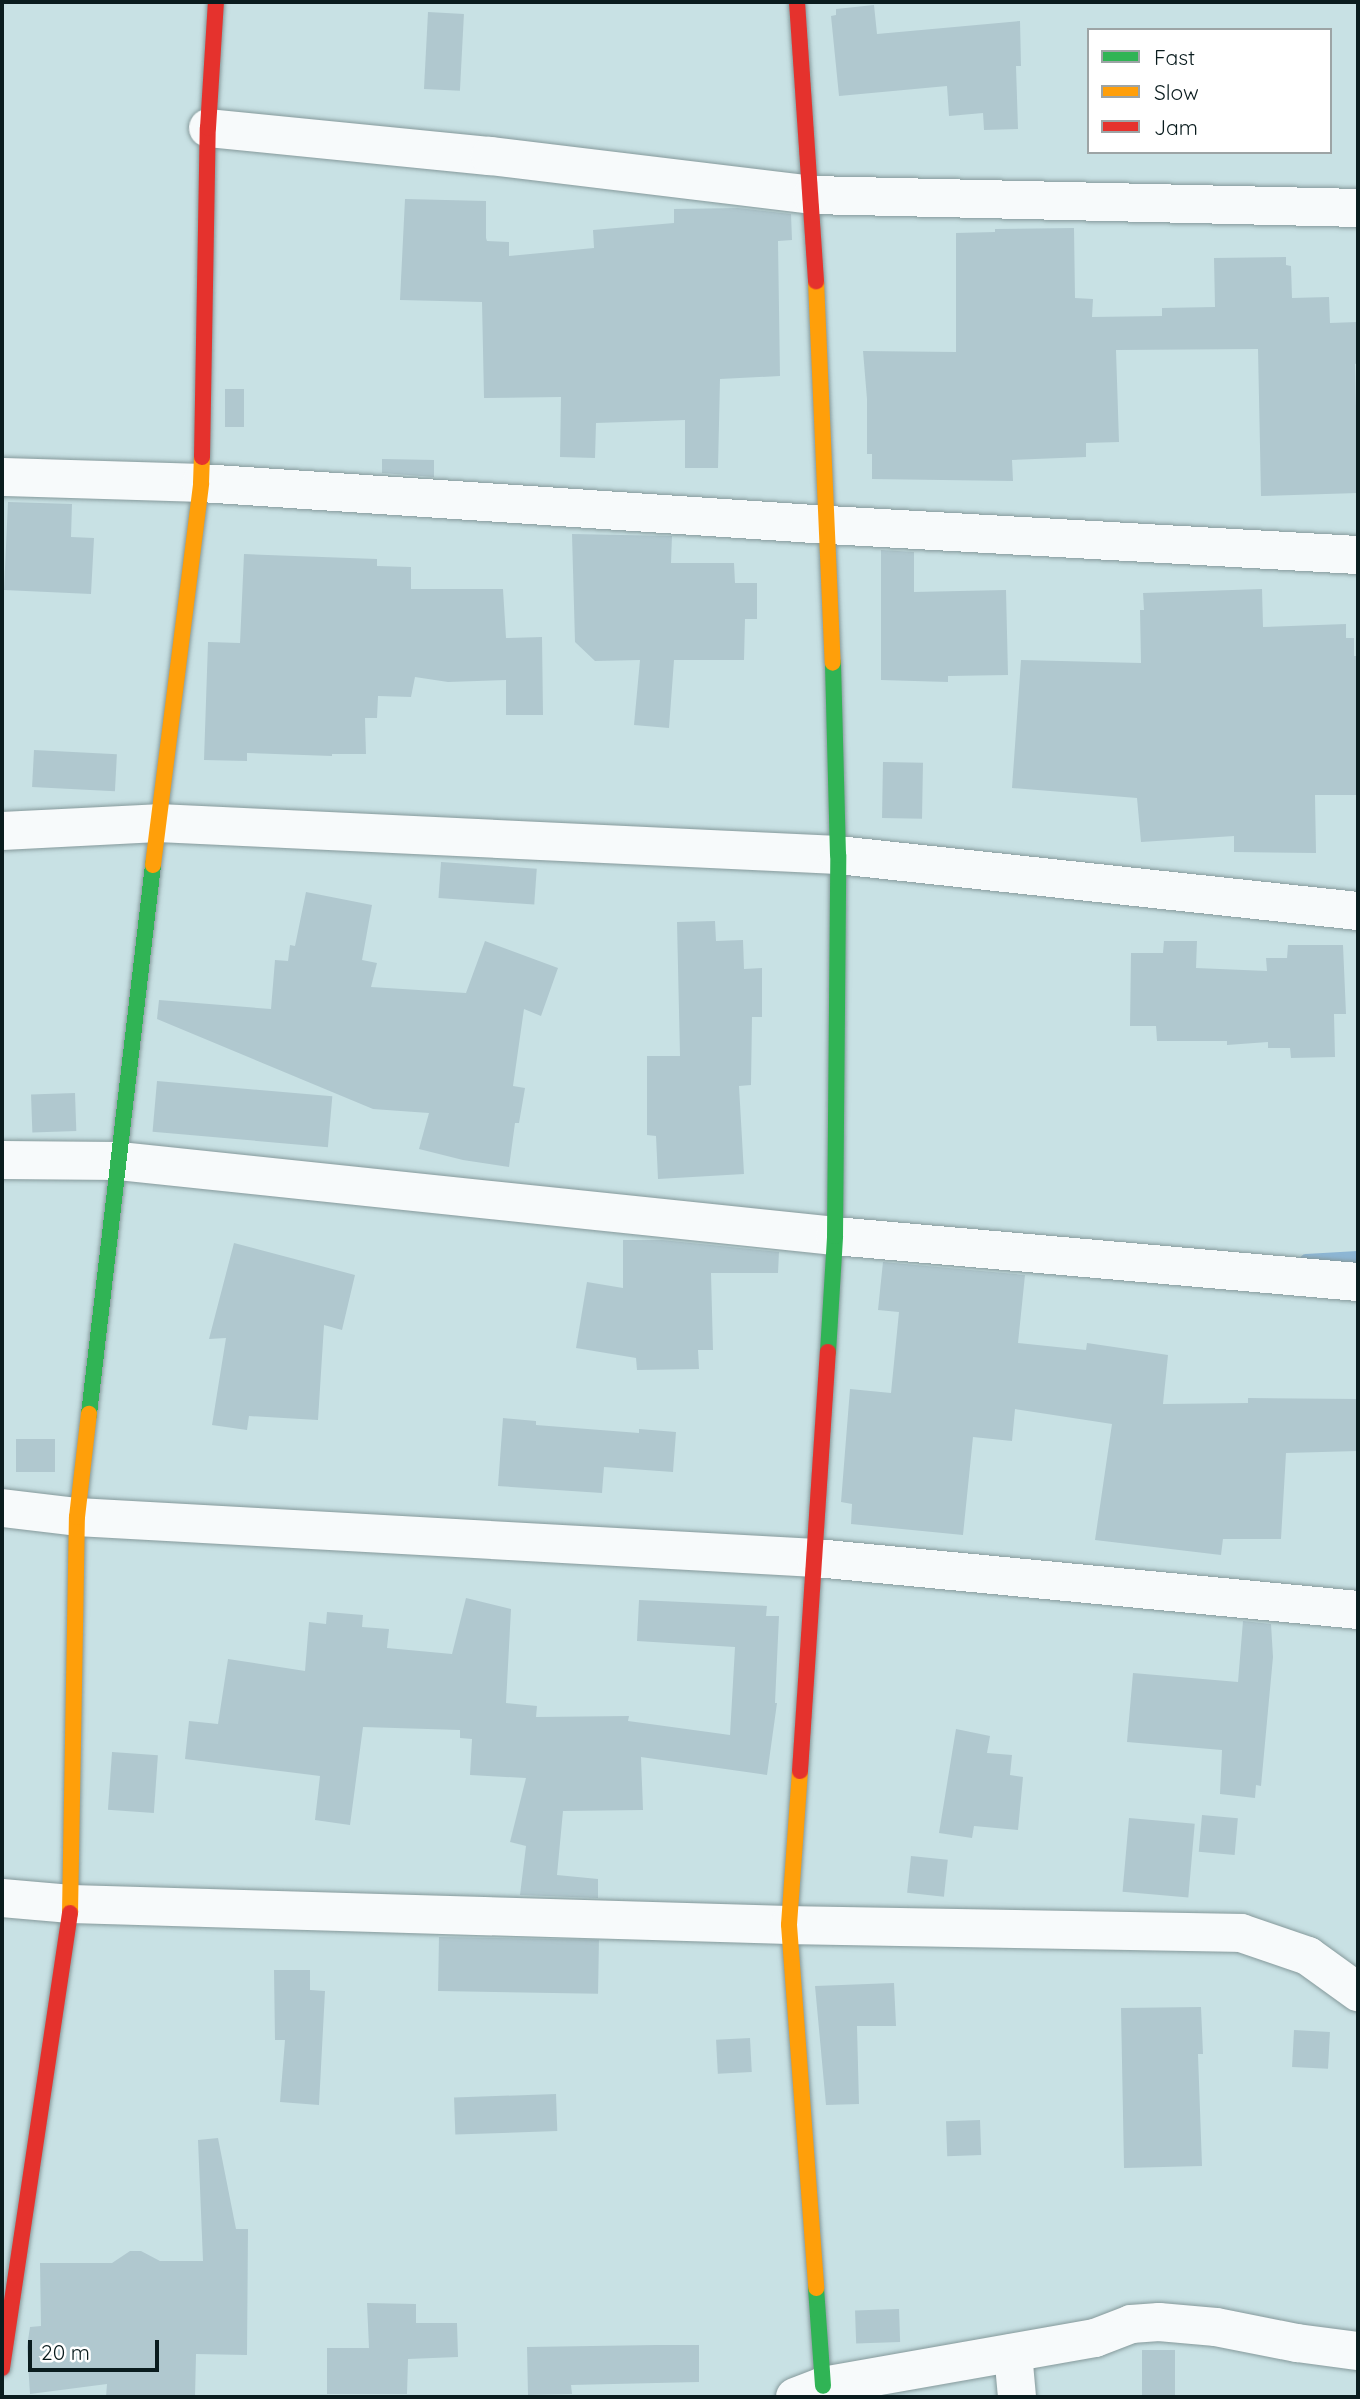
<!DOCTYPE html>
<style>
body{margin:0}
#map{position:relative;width:1360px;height:2399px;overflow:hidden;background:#c8e1e4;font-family:Quicksand,sans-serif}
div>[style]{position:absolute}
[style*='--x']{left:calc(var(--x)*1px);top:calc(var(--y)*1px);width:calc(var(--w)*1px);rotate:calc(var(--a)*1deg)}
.stream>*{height:12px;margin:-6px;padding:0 6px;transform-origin:6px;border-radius:6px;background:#8db6d4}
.building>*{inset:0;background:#b0c8cf;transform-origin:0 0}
.roads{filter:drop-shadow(0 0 2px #85999b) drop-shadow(0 0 2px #85999b)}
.street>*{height:38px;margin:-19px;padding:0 19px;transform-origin:19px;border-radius:19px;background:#f7fafb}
.fast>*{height:16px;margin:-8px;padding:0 8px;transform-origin:8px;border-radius:8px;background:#30b455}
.slow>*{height:16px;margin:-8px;padding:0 8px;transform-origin:8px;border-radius:8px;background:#ff9f0a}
.jam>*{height:16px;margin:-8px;padding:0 8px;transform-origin:8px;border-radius:8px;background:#e5322d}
span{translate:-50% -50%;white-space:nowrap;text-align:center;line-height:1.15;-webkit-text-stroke:7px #fff;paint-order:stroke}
.frame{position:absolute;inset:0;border:4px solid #0a1c1e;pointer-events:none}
.legend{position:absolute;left:1087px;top:28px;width:245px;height:126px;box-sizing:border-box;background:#fff;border:2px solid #9da4a5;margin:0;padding:9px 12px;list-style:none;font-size:21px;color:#0a1c1e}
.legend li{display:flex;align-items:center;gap:14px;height:35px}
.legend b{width:35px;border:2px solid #9da4a5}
.scale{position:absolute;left:28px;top:2340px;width:131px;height:32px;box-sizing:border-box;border:4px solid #0a1c1e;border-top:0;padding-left:9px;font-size:21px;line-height:24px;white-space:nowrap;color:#0a1c1e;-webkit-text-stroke:5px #fff;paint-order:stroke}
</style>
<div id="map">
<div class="stream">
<div style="--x:1306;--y:1260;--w:52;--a:-3.3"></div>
</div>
<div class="building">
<div style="clip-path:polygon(874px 5px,877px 34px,1020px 21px,1021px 66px,1016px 66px,1018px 129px,984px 130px,983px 113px,949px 116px,947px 86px,839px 96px,831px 16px,836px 15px,836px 9px)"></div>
<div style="left:428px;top:12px;width:36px;height:77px;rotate:3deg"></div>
<div style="clip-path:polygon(405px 199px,486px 201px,486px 238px,487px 241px,509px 242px,509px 256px,594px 248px,593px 230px,674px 223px,674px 209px,738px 208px,791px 214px,792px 240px,778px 241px,780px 376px,720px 379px,718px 468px,685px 468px,685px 420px,596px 423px,595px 458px,560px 457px,561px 397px,484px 398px,482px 302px,400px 300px)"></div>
<div style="clip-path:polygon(1074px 228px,1075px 298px,1093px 299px,1092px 317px,1162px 316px,1162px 308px,1215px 307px,1214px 258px,1286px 257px,1286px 265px,1291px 266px,1292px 298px,1329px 297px,1330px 323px,1358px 322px,1358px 363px,1355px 364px,1358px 493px,1261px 496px,1258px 349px,1116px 350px,1119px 442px,1086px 443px,1086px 457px,1012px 460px,1013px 481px,872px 479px,872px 454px,867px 454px,867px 399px,863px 351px,956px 352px,956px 233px,995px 232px,995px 229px)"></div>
<div style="left:225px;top:389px;width:19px;height:38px"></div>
<div style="clip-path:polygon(382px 459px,434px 460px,434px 477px,382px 473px)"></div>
<div style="clip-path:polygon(8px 502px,72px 504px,71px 537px,94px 538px,91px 594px,4px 590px)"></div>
<div style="clip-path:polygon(572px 534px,672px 536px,671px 563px,734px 563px,735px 583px,757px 583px,757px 619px,745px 619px,744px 660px,674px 660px,669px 728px,634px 725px,640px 660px,595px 661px,575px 642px)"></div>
<div style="clip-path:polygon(881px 550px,914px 552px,914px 592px,1006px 590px,1008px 675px,948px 676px,948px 682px,881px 680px)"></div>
<div style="clip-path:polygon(244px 554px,377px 559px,377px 566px,411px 567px,411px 589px,503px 589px,506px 638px,542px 637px,543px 715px,506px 715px,506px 680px,448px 682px,415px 677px,411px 697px,378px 696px,377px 718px,365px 718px,366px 754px,332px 754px,332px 756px,247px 753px,247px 761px,204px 760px,208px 642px,240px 643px)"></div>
<div style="clip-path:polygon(1262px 589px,1263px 627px,1346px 624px,1346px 638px,1354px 638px,1354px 656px,1358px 656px,1358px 795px,1315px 795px,1316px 853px,1234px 852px,1234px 836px,1141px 842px,1137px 798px,1012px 788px,1021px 660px,1141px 663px,1140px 610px,1144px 610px,1143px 593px)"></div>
<div style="left:34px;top:750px;width:83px;height:37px;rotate:3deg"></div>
<div style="left:883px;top:762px;width:40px;height:56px;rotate:1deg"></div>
<div style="left:441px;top:862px;width:96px;height:36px;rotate:4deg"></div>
<div style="clip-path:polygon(306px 892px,372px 905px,362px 960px,377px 963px,371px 987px,466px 993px,485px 941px,558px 968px,541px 1016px,524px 1009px,513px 1086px,525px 1088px,519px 1123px,515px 1123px,509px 1167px,463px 1160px,419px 1149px,429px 1113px,373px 1109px,157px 1019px,159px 1000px,271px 1009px,275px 960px,288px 961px,290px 945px,295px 946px)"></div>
<div style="clip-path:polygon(715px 921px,716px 941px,743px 940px,744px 969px,762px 968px,762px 1017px,752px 1017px,751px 1085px,739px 1086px,744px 1174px,658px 1179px,656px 1136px,647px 1135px,647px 1056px,680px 1056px,677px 922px)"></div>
<div style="clip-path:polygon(1164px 941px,1197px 941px,1196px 968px,1267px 971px,1266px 958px,1287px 958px,1288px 945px,1343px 945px,1346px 1014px,1334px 1014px,1335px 1057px,1291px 1058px,1290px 1048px,1268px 1048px,1268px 1042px,1227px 1045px,1227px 1041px,1157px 1041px,1156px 1026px,1130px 1026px,1131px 953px,1163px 953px)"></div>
<div style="left:157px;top:1081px;width:176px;height:51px;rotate:5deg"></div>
<div style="left:75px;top:1093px;width:38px;height:44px;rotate:88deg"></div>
<div style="clip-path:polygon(623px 1240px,662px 1240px,779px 1252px,778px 1273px,711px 1273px,713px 1350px,698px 1350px,699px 1369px,637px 1370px,636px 1358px,576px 1348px,587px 1282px,623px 1288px)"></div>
<div style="clip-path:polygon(234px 1243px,355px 1275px,342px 1330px,324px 1325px,318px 1420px,249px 1416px,247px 1430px,212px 1425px,226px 1338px,209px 1339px)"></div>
<div style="clip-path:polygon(883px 1262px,1025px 1275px,1018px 1343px,1086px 1350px,1087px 1343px,1168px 1355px,1163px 1404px,1248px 1403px,1248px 1398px,1358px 1399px,1358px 1451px,1286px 1453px,1281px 1539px,1223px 1539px,1221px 1555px,1095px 1540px,1112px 1424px,1015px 1409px,1012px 1441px,973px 1437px,963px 1535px,851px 1524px,852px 1504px,841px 1502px,850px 1389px,891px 1393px,899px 1312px,878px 1310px)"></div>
<div style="clip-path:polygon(503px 1418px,536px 1421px,536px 1425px,639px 1433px,639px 1429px,676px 1432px,673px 1472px,604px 1467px,602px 1493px,498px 1486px)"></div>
<div style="left:16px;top:1439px;width:39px;height:33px"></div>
<div style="clip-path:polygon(466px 1598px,511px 1609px,506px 1703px,537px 1706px,536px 1717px,629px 1716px,628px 1721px,730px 1735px,735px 1647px,637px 1641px,639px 1600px,767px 1606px,766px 1616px,779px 1616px,775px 1703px,777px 1703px,767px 1775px,641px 1757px,643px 1810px,563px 1811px,557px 1875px,598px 1879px,598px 1898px,520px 1895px,526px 1846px,510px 1842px,526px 1778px,470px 1775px,472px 1739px,460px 1738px,460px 1730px,363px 1727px,350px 1825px,315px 1820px,320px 1776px,185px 1759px,189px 1721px,218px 1724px,228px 1659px,305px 1671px,309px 1622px,326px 1624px,327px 1612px,363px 1615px,362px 1627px,389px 1629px,387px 1648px,452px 1654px)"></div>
<div style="clip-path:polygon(1243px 1621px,1271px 1624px,1273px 1657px,1261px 1786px,1256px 1785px,1255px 1798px,1220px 1794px,1222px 1750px,1127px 1742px,1133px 1673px,1238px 1682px)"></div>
<div style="clip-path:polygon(956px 1729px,990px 1736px,987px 1753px,1012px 1755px,1010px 1775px,1023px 1777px,1018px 1830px,974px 1826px,972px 1838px,939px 1833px)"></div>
<div style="left:112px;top:1752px;width:46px;height:58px;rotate:4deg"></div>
<div style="left:1202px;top:1815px;width:36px;height:37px;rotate:5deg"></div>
<div style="left:1129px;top:1818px;width:66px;height:74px;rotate:5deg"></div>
<div style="left:911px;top:1856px;width:37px;height:37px;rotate:6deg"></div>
<div style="left:439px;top:1937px;width:160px;height:54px;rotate:1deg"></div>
<div style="clip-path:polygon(274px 1970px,310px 1970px,310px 1990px,325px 1991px,319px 2105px,280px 2102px,285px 2040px,275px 2040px)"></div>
<div style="clip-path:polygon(894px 1983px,896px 2026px,857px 2026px,859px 2104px,826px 2105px,815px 1986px)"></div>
<div style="clip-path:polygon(1201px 2007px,1203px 2054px,1198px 2054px,1202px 2166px,1124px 2168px,1121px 2008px)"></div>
<div style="left:1294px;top:2030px;width:36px;height:37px;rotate:3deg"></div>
<div style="left:750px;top:2038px;width:34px;height:34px;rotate:87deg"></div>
<div style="left:556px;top:2094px;width:37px;height:102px;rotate:88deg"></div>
<div style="left:980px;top:2120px;width:35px;height:34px;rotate:88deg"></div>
<div style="clip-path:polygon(218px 2138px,236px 2229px,248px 2229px,247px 2355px,196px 2354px,195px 2397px,106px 2397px,107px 2384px,30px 2394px,27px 2347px,30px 2327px,41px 2326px,40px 2263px,112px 2263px,130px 2251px,141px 2251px,160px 2261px,203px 2261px,198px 2140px)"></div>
<div style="clip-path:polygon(367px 2303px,416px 2304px,416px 2323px,457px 2323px,458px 2357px,408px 2359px,407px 2394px,327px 2394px,327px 2348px,369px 2348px)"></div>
<div style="left:899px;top:2309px;width:33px;height:44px;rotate:88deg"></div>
<div style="clip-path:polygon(657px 2345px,699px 2345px,699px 2382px,571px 2385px,572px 2394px,528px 2395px,527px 2347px)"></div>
<div style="left:1142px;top:2350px;width:33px;height:47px"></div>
</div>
<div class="roads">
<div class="street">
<div style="--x:208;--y:128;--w:283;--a:5.7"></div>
<div style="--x:490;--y:156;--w:324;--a:6.9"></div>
<div style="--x:812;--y:195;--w:546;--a:1.36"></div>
<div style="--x:2;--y:477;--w:199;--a:1.7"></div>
<div style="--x:201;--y:483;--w:629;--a:3.83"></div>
<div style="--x:829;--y:525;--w:530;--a:3.25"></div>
<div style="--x:2;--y:831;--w:156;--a:-2.9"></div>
<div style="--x:158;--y:823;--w:681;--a:2.69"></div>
<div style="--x:838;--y:855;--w:523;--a:6.15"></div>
<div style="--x:2;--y:1160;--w:117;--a:0.5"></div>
<div style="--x:119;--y:1161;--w:720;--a:5.98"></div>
<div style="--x:835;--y:1236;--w:525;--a:5.03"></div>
<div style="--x:2;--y:1508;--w:76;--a:6.8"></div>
<div style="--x:77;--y:1517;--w:740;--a:3.18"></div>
<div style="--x:816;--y:1558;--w:544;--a:5.48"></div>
<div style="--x:2;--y:1898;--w:69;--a:5"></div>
<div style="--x:71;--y:1904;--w:718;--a:1.68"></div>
<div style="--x:789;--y:1925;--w:452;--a:1"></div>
<div style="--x:1241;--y:1933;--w:71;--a:18.9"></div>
<div style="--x:1308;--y:1956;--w:62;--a:35.8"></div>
<div style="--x:1013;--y:2353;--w:44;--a:84.8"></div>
<div style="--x:795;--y:2397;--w:30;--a:-21"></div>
<div style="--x:823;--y:2386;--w:276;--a:-10"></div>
<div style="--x:1095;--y:2338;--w:39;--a:-21"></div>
<div style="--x:1131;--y:2324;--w:28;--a:-4"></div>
<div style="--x:1159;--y:2322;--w:57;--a:5"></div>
<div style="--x:1216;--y:2327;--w:83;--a:11.2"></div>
<div style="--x:1297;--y:2343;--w:62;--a:7.5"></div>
</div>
<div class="fast">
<div style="--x:828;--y:1352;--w:116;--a:-86.5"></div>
<div style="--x:835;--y:1236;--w:381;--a:-89.5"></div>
<div style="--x:838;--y:855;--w:192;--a:-91.5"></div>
<div style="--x:89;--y:1414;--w:553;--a:-83.35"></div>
<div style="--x:816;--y:2288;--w:98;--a:85.9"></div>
</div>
<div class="slow">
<div style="--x:816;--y:281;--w:382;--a:87.5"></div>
<div style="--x:153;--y:865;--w:385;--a:-82.8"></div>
<div style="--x:201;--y:483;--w:26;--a:-88"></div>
<div style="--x:800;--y:1771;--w:154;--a:94.1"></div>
<div style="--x:789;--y:1925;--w:364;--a:85.7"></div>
<div style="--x:70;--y:1913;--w:396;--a:-89"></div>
<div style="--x:77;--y:1517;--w:104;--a:-83.4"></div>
</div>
<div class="jam">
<div style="--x:797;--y:2;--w:280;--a:86.1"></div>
<div style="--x:202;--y:457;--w:329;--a:-89"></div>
<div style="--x:208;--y:128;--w:126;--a:-86.4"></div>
<div style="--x:800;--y:1771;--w:420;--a:-86.2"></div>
<div style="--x:2;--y:2368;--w:460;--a:-81.5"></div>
</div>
</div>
<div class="frame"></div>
<ul class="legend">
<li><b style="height:9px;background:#30b455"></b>Fast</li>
<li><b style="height:9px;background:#ff9f0a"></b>Slow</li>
<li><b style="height:9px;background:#e5322d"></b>Jam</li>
</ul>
<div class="scale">20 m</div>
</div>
